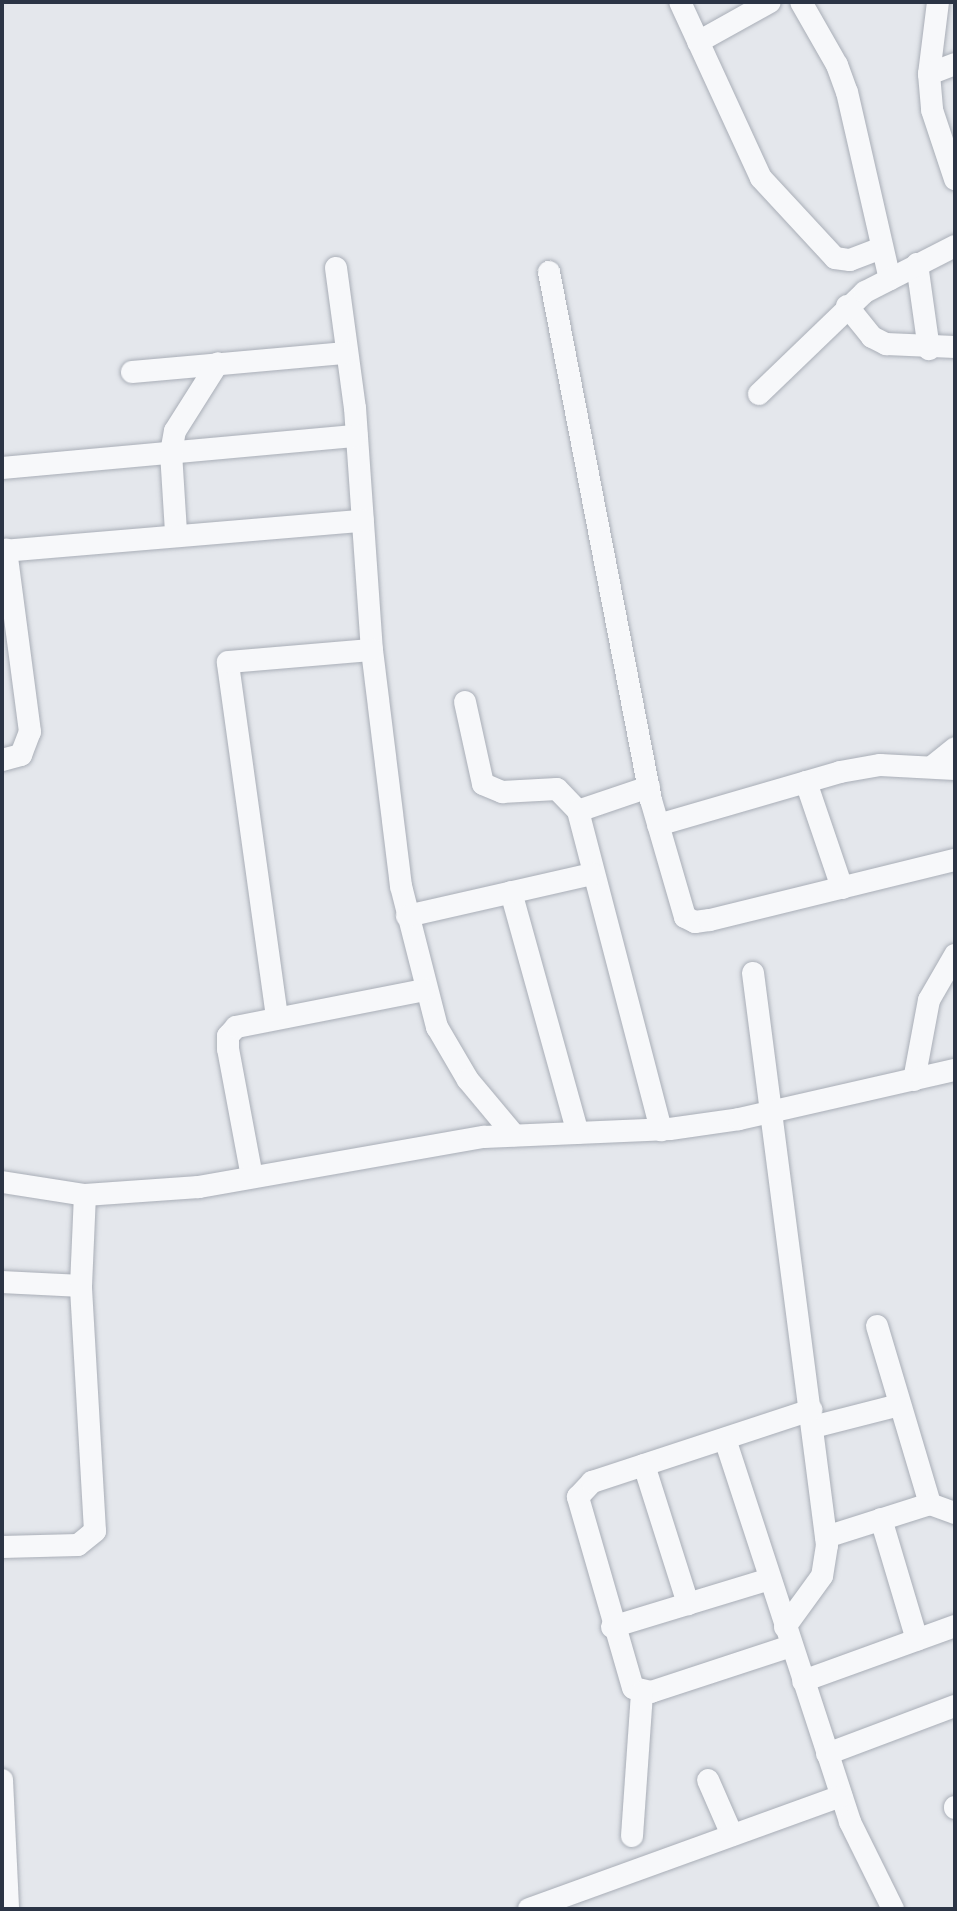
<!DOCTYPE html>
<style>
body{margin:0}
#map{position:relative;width:957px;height:1911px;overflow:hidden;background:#e4e7ec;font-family:Commissioner,sans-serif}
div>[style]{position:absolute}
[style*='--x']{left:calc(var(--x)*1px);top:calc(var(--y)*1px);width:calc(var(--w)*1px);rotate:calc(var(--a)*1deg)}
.roads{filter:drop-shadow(0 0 2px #a9aeb7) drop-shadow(0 0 2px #a9aeb7)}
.minor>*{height:22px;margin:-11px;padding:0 11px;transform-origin:11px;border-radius:11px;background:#f7f8fa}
span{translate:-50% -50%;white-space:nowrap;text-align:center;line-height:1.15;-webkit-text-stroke:8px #f4f6f9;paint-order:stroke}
.frame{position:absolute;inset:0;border:4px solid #2b3445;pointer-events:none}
</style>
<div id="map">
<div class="roads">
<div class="minor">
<div style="--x:680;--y:2;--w:194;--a:65.3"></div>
<div style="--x:761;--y:178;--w:109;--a:47.2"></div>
<div style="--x:835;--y:258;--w:15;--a:8"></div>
<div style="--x:850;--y:260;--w:33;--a:-21"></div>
<div style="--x:801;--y:2;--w:73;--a:60.3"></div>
<div style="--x:837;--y:65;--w:29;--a:70"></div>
<div style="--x:847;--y:92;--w:192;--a:77.1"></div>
<div style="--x:938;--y:2;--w:73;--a:97.1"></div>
<div style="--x:929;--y:74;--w:36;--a:85"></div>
<div style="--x:932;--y:110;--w:73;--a:71.6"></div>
<div style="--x:698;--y:42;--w:82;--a:-29.1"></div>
<div style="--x:929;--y:74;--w:28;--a:-21"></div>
<div style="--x:917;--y:264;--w:86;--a:82"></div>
<div style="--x:336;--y:268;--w:141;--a:82.3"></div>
<div style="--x:355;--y:408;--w:243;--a:86"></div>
<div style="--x:372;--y:650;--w:238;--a:83"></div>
<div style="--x:401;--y:886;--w:146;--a:75.7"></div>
<div style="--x:437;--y:1027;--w:61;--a:59.7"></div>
<div style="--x:468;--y:1080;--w:72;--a:50.1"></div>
<div style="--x:549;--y:272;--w:538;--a:79.07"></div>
<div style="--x:651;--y:800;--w:122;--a:73.8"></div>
<div style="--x:685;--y:917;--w:11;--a:27"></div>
<div style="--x:695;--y:922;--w:15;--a:-8"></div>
<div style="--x:710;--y:920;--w:252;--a:-13.8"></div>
<div style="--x:847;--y:306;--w:40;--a:51"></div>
<div style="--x:872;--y:337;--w:16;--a:27"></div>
<div style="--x:886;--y:344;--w:69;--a:2.5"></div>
<div style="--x:132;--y:372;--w:215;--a:-5.1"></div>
<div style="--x:759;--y:394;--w:147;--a:-43.9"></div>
<div style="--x:865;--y:292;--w:101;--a:-27.1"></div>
<div style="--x:2;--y:468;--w:356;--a:-5.2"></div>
<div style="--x:176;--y:532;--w:79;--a:-93.6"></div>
<div style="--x:171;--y:453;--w:22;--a:-80"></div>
<div style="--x:175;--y:431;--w:80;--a:-57.7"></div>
<div style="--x:2;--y:551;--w:362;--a:-4.8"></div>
<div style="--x:465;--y:702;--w:84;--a:77.6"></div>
<div style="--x:483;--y:784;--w:21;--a:23"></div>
<div style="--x:502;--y:792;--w:55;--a:-3.1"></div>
<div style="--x:557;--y:789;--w:30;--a:46"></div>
<div style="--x:578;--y:811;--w:330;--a:75.4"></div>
<div style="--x:2;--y:760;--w:20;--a:-15"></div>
<div style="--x:21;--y:755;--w:25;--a:-69"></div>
<div style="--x:30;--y:732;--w:184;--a:-97.5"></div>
<div style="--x:933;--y:766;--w:28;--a:-39"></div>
<div style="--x:806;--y:782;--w:112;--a:71.2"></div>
<div style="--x:578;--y:811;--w:75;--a:-18.7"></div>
<div style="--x:658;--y:825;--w:190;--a:-16.2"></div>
<div style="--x:840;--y:772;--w:41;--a:-9.9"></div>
<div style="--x:880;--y:765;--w:75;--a:3.1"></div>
<div style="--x:511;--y:892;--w:250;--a:74.5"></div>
<div style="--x:407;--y:916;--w:190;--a:-12.8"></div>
<div style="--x:753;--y:973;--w:577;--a:82.63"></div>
<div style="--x:827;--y:1545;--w:31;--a:99"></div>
<div style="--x:822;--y:1576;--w:63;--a:126"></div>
<div style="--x:277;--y:1017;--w:358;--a:-97.9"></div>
<div style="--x:228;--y:662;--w:144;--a:-4.8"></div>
<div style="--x:914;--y:1080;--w:81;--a:-79.4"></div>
<div style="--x:929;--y:1000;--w:52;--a:-60"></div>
<div style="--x:252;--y:1177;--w:130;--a:-100.6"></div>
<div style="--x:228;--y:1049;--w:13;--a:-90"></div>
<div style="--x:228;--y:1036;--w:12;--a:-48"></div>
<div style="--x:236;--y:1027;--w:192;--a:-11.1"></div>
<div style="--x:2;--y:1182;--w:84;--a:8.9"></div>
<div style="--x:85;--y:1195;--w:114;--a:-4"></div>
<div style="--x:199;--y:1187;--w:289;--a:-10"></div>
<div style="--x:484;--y:1137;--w:186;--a:-2.5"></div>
<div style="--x:670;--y:1129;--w:70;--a:-8.2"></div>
<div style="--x:739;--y:1119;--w:221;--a:-12.8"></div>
<div style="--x:2;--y:1282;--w:79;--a:2.9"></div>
<div style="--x:877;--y:1326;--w:186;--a:73.4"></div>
<div style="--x:813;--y:1427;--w:89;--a:-14.3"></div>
<div style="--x:725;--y:1439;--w:403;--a:71.9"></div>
<div style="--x:850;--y:1822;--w:97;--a:63.7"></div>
<div style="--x:644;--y:1465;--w:146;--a:72.4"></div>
<div style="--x:881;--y:1519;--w:126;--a:73.4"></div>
<div style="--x:826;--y:1537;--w:109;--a:-17.6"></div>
<div style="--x:930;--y:1504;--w:27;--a:20"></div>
<div style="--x:2;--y:1547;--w:76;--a:-1.5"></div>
<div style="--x:78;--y:1545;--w:22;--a:-39"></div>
<div style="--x:95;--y:1531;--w:245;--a:-93.3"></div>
<div style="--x:81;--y:1286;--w:91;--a:-87.5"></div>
<div style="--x:612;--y:1627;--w:165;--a:-16.9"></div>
<div style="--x:791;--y:1646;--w:147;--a:161.8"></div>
<div style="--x:651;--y:1692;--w:18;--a:-167"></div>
<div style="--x:633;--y:1688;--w:199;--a:-106.1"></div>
<div style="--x:578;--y:1497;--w:21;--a:-47"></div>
<div style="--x:592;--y:1482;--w:231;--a:-18.2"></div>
<div style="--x:803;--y:1681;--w:162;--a:-19.9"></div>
<div style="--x:827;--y:1754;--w:137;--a:-20.6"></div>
<div style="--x:2;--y:1780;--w:129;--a:87.3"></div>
<div style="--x:708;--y:1780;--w:60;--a:66.4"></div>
<div style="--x:955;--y:1807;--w:1;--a:90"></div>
<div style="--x:632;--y:1836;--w:144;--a:-86"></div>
<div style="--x:529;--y:1909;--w:332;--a:-19.9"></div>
</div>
</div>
<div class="frame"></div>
</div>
